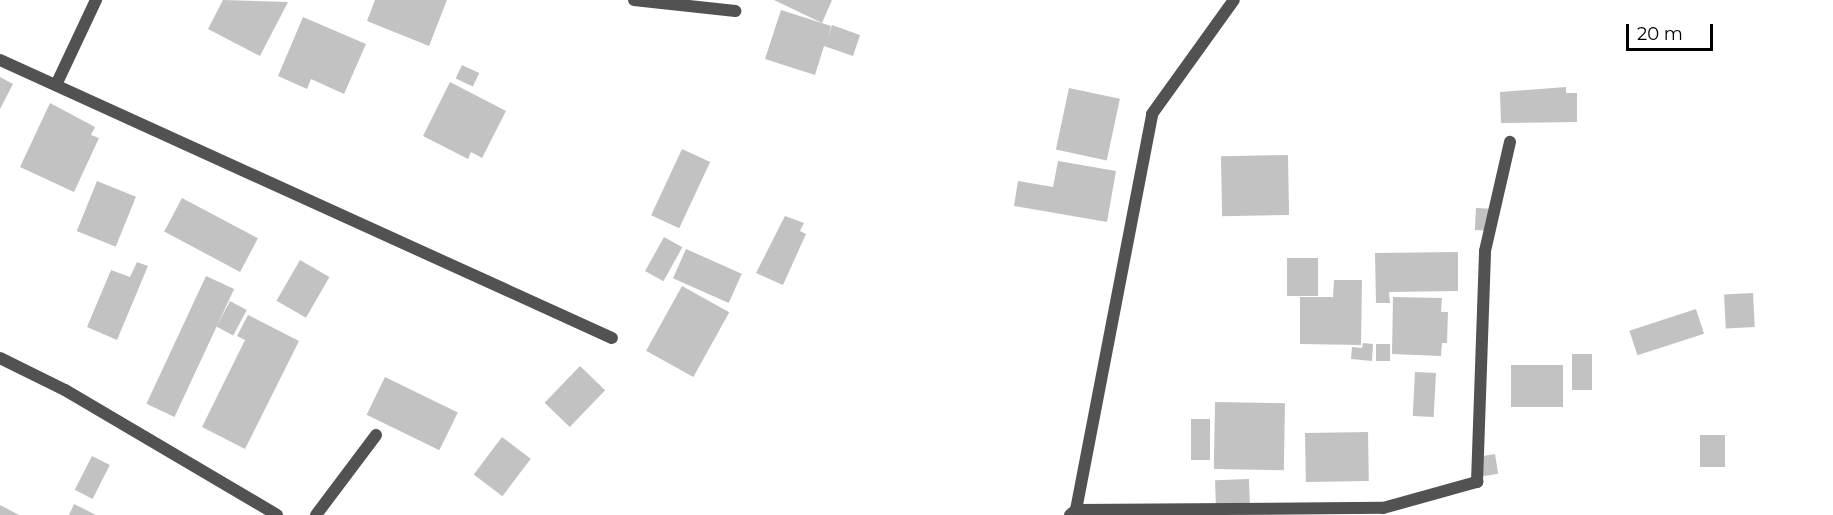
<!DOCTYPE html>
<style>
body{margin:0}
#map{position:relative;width:1833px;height:515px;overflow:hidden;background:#fff;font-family:Montserrat,sans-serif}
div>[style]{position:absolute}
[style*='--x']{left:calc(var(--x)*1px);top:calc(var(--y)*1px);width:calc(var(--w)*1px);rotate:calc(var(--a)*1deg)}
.building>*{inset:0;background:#c2c2c2;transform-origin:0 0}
.minor>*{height:12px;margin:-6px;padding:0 6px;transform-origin:6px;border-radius:6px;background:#525252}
span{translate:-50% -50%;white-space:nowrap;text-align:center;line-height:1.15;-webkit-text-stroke:4.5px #fff;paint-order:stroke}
.scale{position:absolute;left:1626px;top:24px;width:87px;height:27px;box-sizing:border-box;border:3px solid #000;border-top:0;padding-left:8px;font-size:18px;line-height:21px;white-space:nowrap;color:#000;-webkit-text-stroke:4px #fff;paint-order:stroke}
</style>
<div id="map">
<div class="building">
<div style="clip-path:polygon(223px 0,288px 2px,260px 56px,208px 29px)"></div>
<div style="clip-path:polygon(375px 0,447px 0,429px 46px,367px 21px)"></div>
<div style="clip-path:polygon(774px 0,832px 0,822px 23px)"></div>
<div style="clip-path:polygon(781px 10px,831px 26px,828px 38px,832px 25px,860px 35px,853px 56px,824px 46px,815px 75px,765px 59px)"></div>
<div style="clip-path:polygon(303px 17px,366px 44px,344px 94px,311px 79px,307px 89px,278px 76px)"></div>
<div style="left:462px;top:65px;width:19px;height:15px;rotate:25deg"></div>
<div style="clip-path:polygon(0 77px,13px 84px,0 109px)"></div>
<div style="clip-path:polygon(450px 82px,506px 111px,482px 158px,471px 152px,468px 159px,423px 136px)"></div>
<div style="clip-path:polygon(1566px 87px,1566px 93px,1577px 93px,1577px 122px,1501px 123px,1500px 92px)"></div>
<div style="left:1069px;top:88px;width:52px;height:63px;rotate:12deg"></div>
<div style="clip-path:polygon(50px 103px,95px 127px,91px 135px,99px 138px,74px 192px,20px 167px)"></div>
<div style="left:682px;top:149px;width:31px;height:73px;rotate:25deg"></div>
<div style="left:1288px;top:155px;width:60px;height:67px;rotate:89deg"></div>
<div style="clip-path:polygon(1058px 161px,1116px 171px,1107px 222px,1014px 206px,1018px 181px,1053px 187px)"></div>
<div style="left:97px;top:181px;width:42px;height:54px;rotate:22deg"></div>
<div style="left:182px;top:198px;width:86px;height:38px;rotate:28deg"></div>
<div style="left:1476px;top:208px;width:19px;height:22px;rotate:3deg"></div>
<div style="clip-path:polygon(785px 216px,804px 223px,800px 231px,806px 234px,783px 285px,756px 273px)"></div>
<div style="left:664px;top:237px;width:21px;height:39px;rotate:29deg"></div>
<div style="left:686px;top:249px;width:61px;height:32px;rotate:24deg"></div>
<div style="clip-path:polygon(1458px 252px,1458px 291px,1389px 292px,1390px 303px,1376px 303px,1375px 253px)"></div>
<div style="left:1287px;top:258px;width:31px;height:38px"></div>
<div style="left:300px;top:260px;width:34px;height:47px;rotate:30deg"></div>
<div style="clip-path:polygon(137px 262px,148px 266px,117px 340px,87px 327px,111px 270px,130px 277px)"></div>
<div style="left:206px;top:276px;width:31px;height:141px;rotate:25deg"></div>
<div style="clip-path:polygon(1334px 280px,1362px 280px,1361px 345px,1300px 344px,1300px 297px,1333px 297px)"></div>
<div style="left:682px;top:286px;width:54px;height:74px;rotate:29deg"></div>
<div style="left:1753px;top:293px;width:34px;height:29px;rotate:87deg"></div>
<div style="clip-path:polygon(1393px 297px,1442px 298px,1441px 312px,1448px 312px,1447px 343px,1442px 343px,1441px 356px,1392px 354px)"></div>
<div style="left:230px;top:301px;width:19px;height:29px;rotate:28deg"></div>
<div style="left:1696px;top:309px;width:26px;height:70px;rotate:72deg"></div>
<div style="clip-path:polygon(248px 315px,299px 341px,245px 449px,202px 427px,245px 340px,237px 336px)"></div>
<div style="clip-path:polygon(1363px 343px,1373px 344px,1372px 361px,1351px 359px,1352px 347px,1362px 348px)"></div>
<div style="left:1376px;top:344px;width:14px;height:17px"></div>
<div style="left:1572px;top:354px;width:20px;height:36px"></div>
<div style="left:1511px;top:365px;width:52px;height:42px"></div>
<div style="left:580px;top:366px;width:35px;height:51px;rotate:44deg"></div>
<div style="left:1415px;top:372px;width:21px;height:44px;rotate:3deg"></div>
<div style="left:385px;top:377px;width:81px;height:42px;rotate:26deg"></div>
<div style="left:1215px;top:402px;width:70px;height:67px;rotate:1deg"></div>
<div style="left:1191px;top:419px;width:19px;height:41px"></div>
<div style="left:1368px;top:432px;width:49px;height:63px;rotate:89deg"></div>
<div style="left:1700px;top:435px;width:25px;height:32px"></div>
<div style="left:502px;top:437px;width:36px;height:47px;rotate:37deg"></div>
<div style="left:1495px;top:454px;width:20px;height:17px;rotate:81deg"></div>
<div style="left:92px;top:456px;width:20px;height:38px;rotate:27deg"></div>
<div style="left:1249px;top:479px;width:25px;height:34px;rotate:88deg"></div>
<div style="clip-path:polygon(74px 504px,96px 515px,69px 515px)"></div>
<div style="clip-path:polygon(0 505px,19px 515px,0 515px)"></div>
</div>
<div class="minor">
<div style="--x:634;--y:0;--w:102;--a:6.2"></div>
<div style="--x:0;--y:60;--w:672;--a:24.43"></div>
<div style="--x:56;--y:85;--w:94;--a:-64.8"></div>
<div style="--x:0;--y:358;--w:72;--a:26.2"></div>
<div style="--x:65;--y:390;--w:246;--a:30.5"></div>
<div style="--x:1076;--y:510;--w:403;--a:-79.1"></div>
<div style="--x:1152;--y:114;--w:140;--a:-54.3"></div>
<div style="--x:316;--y:515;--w:100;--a:-53.1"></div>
<div style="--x:1070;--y:515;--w:8;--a:-40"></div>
<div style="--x:1076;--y:510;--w:307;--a:-0.4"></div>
<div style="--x:1383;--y:508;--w:98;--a:-15.5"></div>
<div style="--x:1477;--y:482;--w:231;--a:-88"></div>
<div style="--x:1485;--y:251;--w:112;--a:-77.1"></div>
</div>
<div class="scale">20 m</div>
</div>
